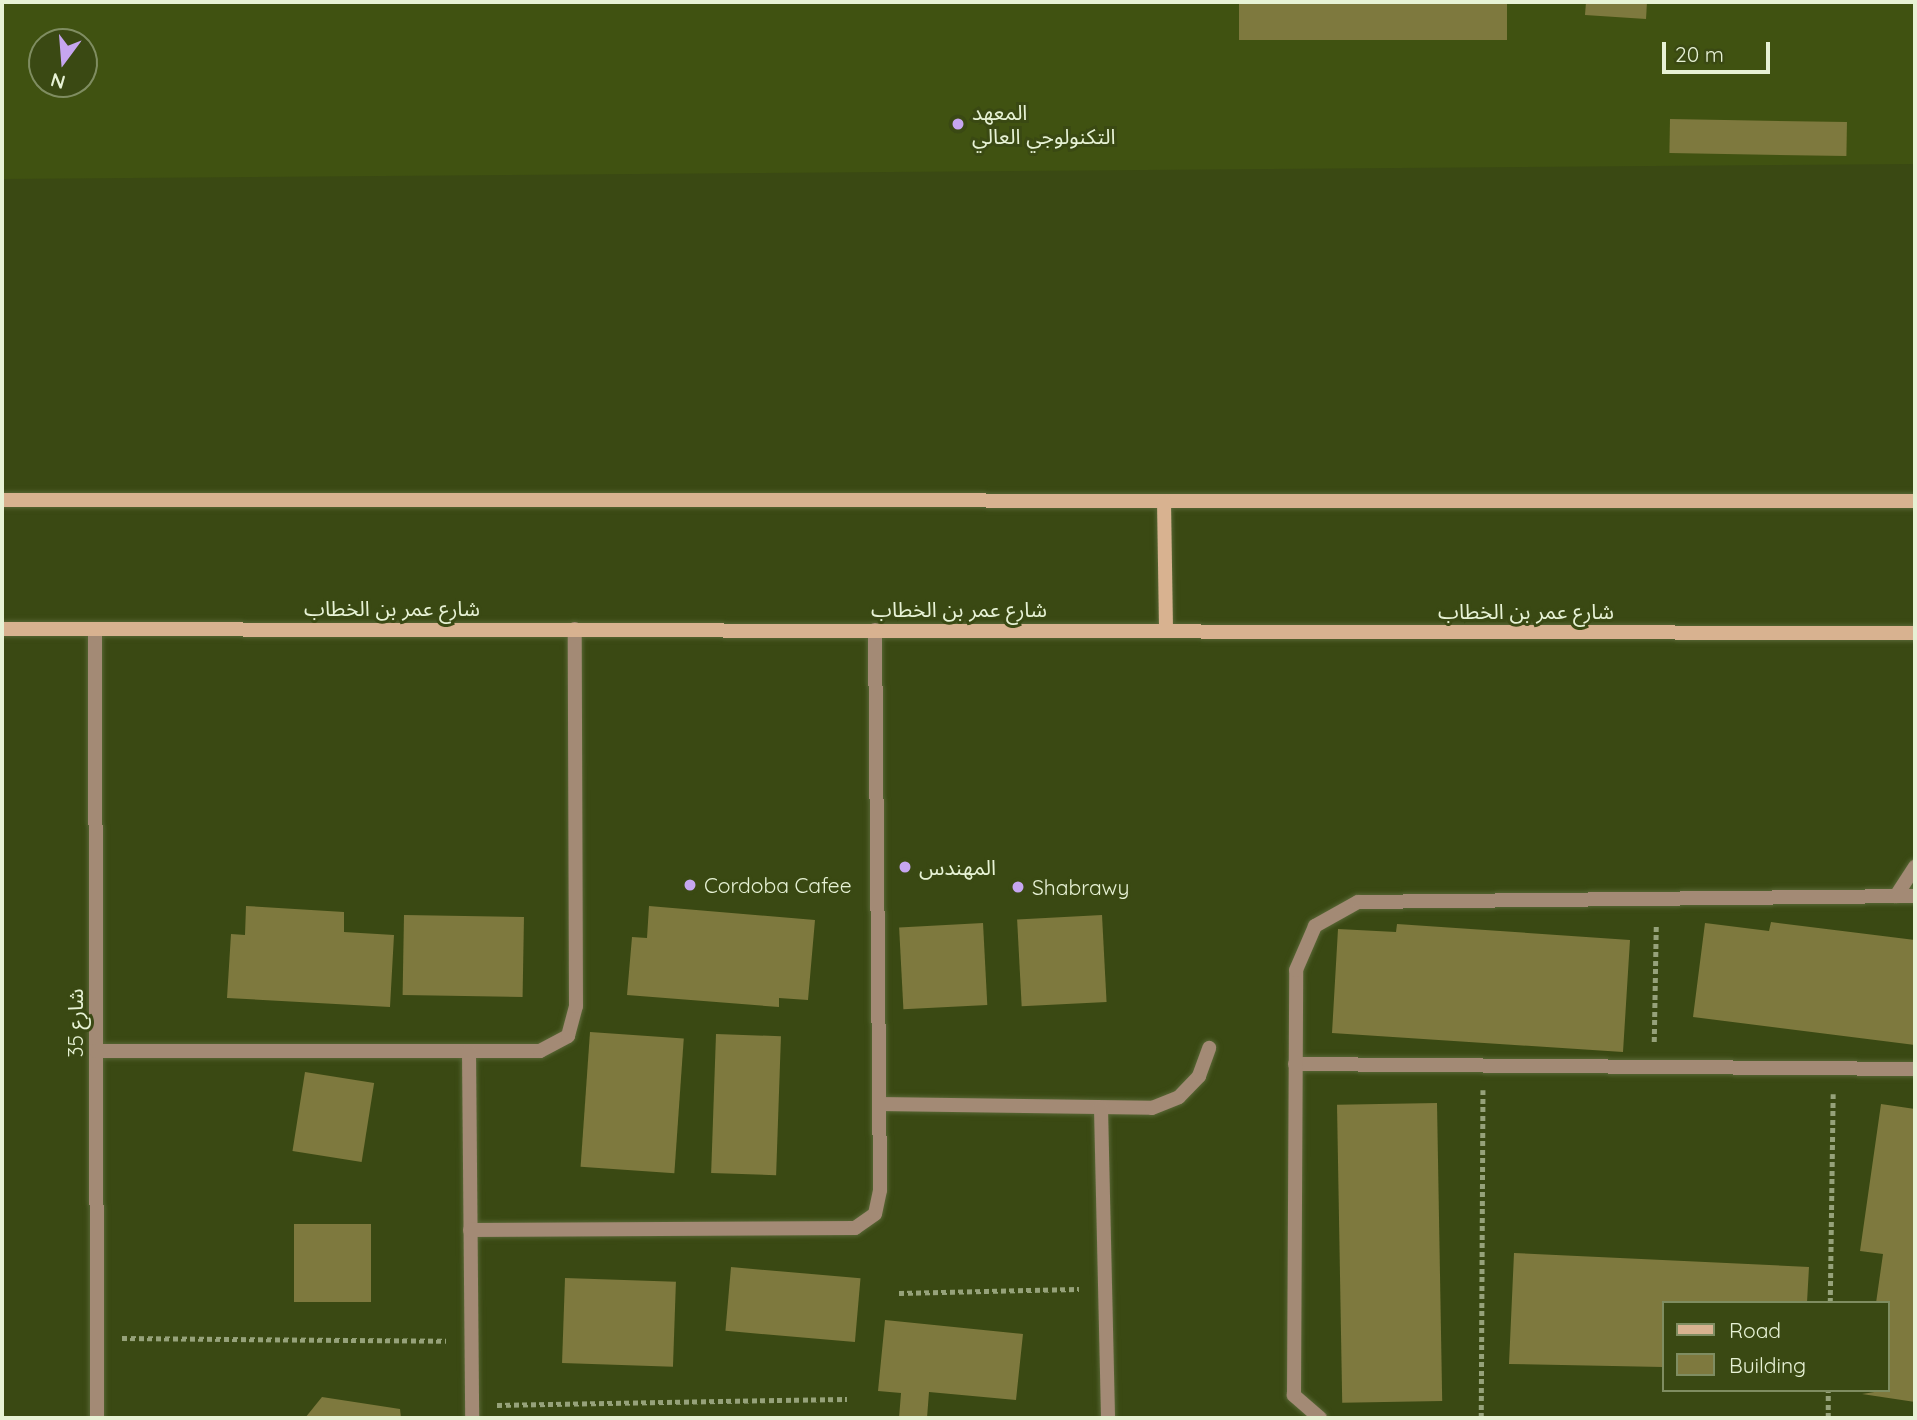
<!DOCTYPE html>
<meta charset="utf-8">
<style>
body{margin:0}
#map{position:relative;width:1917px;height:1420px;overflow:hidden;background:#3a4913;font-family:Quicksand,"Noto Sans Arabic",sans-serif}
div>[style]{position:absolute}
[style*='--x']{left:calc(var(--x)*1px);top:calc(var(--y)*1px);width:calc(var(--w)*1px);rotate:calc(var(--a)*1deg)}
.built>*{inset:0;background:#405211}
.building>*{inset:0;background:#7e793e;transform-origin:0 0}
.path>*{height:4.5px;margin-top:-2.25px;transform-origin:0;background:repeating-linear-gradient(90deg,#96a27a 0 5px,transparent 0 8.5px)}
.roads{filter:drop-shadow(0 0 2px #596736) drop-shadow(0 0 2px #596736)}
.street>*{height:14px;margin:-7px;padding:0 7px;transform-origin:7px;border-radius:7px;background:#a38a75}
.secondary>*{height:14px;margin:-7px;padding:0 7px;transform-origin:7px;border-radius:7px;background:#d8b290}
.dots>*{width:19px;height:19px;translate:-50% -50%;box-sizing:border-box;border:4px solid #3a4913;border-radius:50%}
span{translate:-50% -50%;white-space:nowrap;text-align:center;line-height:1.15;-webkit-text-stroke:6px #3a4913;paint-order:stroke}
.poi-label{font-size:21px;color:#e7f2d5}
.left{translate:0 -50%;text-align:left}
.street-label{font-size:21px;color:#e7f2d5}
.frame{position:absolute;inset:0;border:4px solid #e7f2d5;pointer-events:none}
.legend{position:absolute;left:1662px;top:1301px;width:228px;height:91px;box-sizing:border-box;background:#3a4913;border:2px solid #7f8d61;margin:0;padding:9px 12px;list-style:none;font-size:21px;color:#e7f2d5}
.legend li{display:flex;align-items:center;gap:14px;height:35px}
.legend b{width:35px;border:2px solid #7f8d61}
.north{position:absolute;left:28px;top:28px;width:70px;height:70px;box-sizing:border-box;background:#3a4913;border:2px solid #7f8d61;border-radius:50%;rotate:196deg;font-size:19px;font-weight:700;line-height:28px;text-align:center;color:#e7f2d5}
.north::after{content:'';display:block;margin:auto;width:24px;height:32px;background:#c6a6f0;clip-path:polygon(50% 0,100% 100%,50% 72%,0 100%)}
.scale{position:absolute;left:1662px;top:42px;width:108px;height:32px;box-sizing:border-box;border:4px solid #e7f2d5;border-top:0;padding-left:9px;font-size:21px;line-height:24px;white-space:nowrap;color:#e7f2d5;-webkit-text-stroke:5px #3a4913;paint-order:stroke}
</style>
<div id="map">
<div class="built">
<div style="clip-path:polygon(evenodd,2px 2px,1915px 2px,1915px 164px,2px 179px,2px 2px,42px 42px,84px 42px,84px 84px,42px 84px,42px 42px)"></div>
</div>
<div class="building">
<div style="left:1239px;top:2px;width:268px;height:38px"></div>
<div style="clip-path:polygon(1586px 2px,1647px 2px,1646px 19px,1585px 15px)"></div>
<div style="left:1670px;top:119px;width:177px;height:34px;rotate:1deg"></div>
<div style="clip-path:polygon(246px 906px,344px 912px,344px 932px,394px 935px,390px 1007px,227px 998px,231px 934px,245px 935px)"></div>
<div style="clip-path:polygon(649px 906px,815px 920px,808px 1000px,779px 998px,779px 1007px,627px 995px,632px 937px,647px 938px)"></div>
<div style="left:404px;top:915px;width:120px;height:80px;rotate:1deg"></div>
<div style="left:1102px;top:915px;width:87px;height:85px;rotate:87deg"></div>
<div style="clip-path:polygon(1771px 922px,1915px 940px,1915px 1045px,1693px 1017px,1705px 923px,1769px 931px)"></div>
<div style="left:983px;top:923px;width:82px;height:84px;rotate:87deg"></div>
<div style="clip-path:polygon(1397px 924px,1630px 940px,1623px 1052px,1332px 1033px,1338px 929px,1396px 932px)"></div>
<div style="left:590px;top:1032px;width:94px;height:135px;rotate:4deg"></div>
<div style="left:716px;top:1034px;width:65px;height:139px;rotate:2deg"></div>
<div style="left:305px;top:1072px;width:70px;height:80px;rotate:9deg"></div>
<div style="left:1437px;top:1103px;width:298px;height:100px;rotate:89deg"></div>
<div style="clip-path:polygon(1881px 1104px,1915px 1109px,1915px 1402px,1862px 1394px,1887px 1390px,1887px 1303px,1876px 1303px,1883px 1254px,1860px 1251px)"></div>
<div style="left:294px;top:1224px;width:77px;height:78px"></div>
<div style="clip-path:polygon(1514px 1253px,1809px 1267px,1807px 1303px,1663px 1303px,1663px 1367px,1509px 1364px)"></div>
<div style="left:731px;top:1267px;width:130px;height:64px;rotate:5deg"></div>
<div style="left:565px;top:1278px;width:111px;height:85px;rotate:2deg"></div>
<div style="clip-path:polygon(885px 1320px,1023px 1334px,1016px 1400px,929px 1392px,927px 1418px,899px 1418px,901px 1393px,878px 1391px)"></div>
<div style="clip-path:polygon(322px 1397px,400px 1409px,401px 1418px,305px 1418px)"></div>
</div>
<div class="path">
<div style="--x:1654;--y:1042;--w:117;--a:-89"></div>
<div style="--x:899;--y:1293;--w:180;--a:-1.3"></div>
<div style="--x:1830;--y:1303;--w:209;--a:-89.2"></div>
<div style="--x:122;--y:1338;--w:324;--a:0.5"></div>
<div style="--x:497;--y:1405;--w:350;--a:-1"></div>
<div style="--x:1481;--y:1418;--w:328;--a:-89.7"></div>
<div style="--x:1828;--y:1418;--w:28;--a:-90"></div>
</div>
<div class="roads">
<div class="street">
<div style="--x:95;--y:629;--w:789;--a:89.85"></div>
<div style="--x:1896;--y:896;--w:35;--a:-57"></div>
<div style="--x:96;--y:1051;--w:444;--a:0"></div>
<div style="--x:540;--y:1051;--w:32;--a:-28"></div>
<div style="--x:568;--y:1036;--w:31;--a:-75"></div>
<div style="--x:576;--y:1006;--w:377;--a:-90.2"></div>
<div style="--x:469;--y:1051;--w:367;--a:89.5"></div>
<div style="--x:1295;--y:1064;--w:620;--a:0.46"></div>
<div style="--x:879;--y:1104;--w:273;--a:0.8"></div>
<div style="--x:1152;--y:1108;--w:29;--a:-22"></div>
<div style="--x:1179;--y:1097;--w:29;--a:-46"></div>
<div style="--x:1199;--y:1076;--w:30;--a:-70"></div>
<div style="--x:1101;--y:1108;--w:310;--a:88.7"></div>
<div style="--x:470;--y:1230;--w:385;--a:-0.3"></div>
<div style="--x:855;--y:1228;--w:24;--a:-35"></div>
<div style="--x:875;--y:1214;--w:25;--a:-78"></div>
<div style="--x:880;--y:1190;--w:560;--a:-90.51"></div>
<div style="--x:1320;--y:1418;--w:35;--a:-139"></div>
<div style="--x:1294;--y:1395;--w:425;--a:-89.7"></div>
<div style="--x:1296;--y:970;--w:48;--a:-66.6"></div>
<div style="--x:1315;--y:926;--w:49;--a:-29.2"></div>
<div style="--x:1358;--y:902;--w:557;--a:-0.62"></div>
</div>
<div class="secondary">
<div style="--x:2;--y:500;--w:1913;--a:0.03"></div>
<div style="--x:1164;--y:501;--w:130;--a:89.1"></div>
<div style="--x:2;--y:629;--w:1913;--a:0.12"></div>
</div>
</div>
<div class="dots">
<div style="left:958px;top:124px;background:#c6a6f0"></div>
<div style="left:905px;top:867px;background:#c6a6f0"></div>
<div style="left:690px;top:885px;background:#c6a6f0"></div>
<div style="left:1018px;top:887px;background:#c6a6f0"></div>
</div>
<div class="poi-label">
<span class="left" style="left:972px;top:124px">المعهد<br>التكنولوجي العالي</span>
<span class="left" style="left:919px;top:867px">المهندس</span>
<span class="left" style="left:704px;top:885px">Cordoba Cafee</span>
<span class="left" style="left:1032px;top:887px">Shabrawy</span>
</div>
<div class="street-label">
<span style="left:392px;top:608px">شارع عمر بن الخطاب</span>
<span style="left:959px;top:609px">شارع عمر بن الخطاب</span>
<span style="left:1526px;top:611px">شارع عمر بن الخطاب</span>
<span style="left:75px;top:1023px;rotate:-90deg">شارع 35</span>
</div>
<div class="frame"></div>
<ul class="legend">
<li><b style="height:9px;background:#d8b290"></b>Road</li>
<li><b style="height:19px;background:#7e793e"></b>Building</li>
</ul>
<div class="north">N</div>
<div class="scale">20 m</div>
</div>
